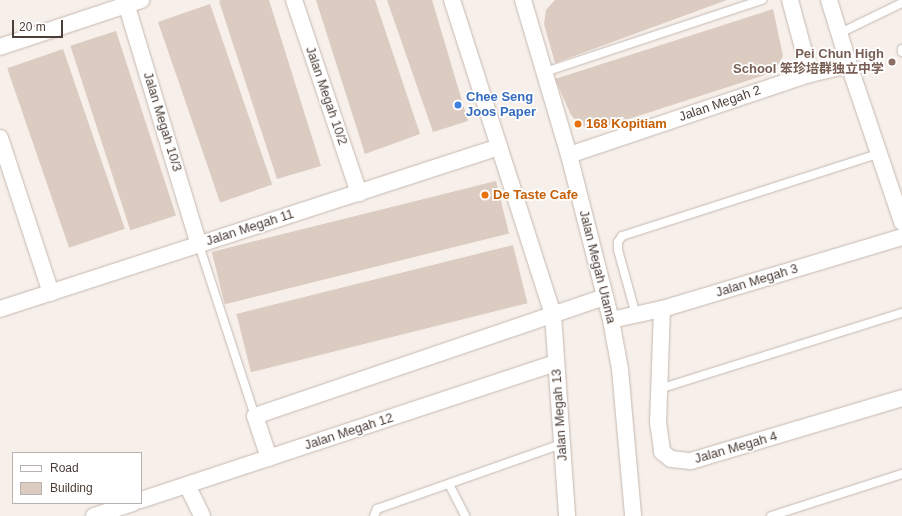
<!DOCTYPE html>
<meta charset="utf-8">
<style>
body{margin:0}
#map{position:relative;width:902px;height:516px;overflow:hidden;background:#f6efea;font-family:Helvetica,"Noto Sans SC",sans-serif}
div>[style]{position:absolute}
[style*='--x']{left:calc(var(--x)*1px);top:calc(var(--y)*1px);width:calc(var(--w)*1px);rotate:calc(var(--a)*1deg)}
.building>*{inset:0;background:#dccbc1;transform-origin:0 0}
.roads{filter:drop-shadow(0 0 1px #c6b8ae) drop-shadow(0 0 1px #c6b8ae)}
.lane>*{height:8px;margin:-4px;padding:0 4px;transform-origin:4px;border-radius:4px;background:#fff}
.street>*{height:16px;margin:-8px;padding:0 8px;transform-origin:8px;border-radius:8px;background:#fff}
.dots>*{width:11px;height:11px;translate:-50% -50%;box-sizing:border-box;border:2px solid #fff;border-radius:50%}
span{translate:-50% -50%;white-space:nowrap;text-align:center;line-height:1.15;-webkit-text-stroke:3.5px #fff;paint-order:stroke}
.education-label{font-size:13px;color:#785e54;font-weight:700}
.right{translate:-100% -50%;text-align:right}
.street-label{font-size:13px;color:#4b3e37}
.shop-label{font-size:13px;color:#366cbe;font-weight:700}
.left{translate:0 -50%;text-align:left}
.food-label{font-size:13px;color:#c56008;font-weight:700}
.legend{position:absolute;left:12px;top:452px;width:130px;height:52px;box-sizing:border-box;background:#fff;border:1px solid #b7b2af;margin:0;padding:5px 7px;list-style:none;font-size:12px;color:#4b3e37}
.legend li{display:flex;align-items:center;gap:8px;height:20px}
.legend b{width:20px;border:1px solid #b7b2af}
.scale{position:absolute;left:12px;top:20px;width:51px;height:18px;box-sizing:border-box;border:2px solid #4b3e37;border-top:0;padding-left:5px;font-size:12px;line-height:14px;white-space:nowrap;color:#4b3e37;-webkit-text-stroke:3px #fff;paint-order:stroke}
</style>
<div id="map">
<div class="building">
<div style="clip-path:polygon(221px 0,269px 0,321px 166px,277px 179px,219px 1px)"></div>
<div style="clip-path:polygon(316px 0,375px 0,420px 134px,365px 154px)"></div>
<div style="clip-path:polygon(387px 0,432px 0,468px 121px,433px 132px)"></div>
<div style="clip-path:polygon(555px 0,727px 0,555px 63px,544px 24px,546px 10px)"></div>
<div style="left:210px;top:4px;width:191px;height:55px;rotate:71deg"></div>
<div style="clip-path:polygon(773px 9px,783px 56px,777px 67px,762px 76px,604px 127px,591px 129px,580px 125px,571px 115px,555px 79px)"></div>
<div style="left:116px;top:31px;width:194px;height:48px;rotate:72deg"></div>
<div style="left:63px;top:49px;width:190px;height:59px;rotate:71deg"></div>
<div style="left:496px;top:181px;width:54px;height:293px;rotate:76deg"></div>
<div style="left:513px;top:245px;width:60px;height:285px;rotate:76deg"></div>
</div>
<div class="roads">
<div class="lane">
<div style="--x:840;--y:33;--w:69;--a:-25.8"></div>
<div style="--x:902;--y:49;--w:3;--a:90"></div>
<div style="--x:545;--y:72;--w:229;--a:-18.4"></div>
<div style="--x:199;--y:245;--w:180;--a:71.9"></div>
<div style="--x:636;--y:315;--w:67;--a:-105.5"></div>
<div style="--x:618;--y:250;--w:8;--a:-90"></div>
<div style="--x:618;--y:242;--w:7;--a:-56"></div>
<div style="--x:622;--y:236;--w:271;--a:-17.8"></div>
<div style="--x:659;--y:389;--w:255;--a:-17.4"></div>
<div style="--x:449;--y:484;--w:36;--a:63"></div>
<div style="--x:374;--y:516;--w:8;--a:-67"></div>
<div style="--x:377;--y:509;--w:196;--a:-19.4"></div>
<div style="--x:771;--y:516;--w:138;--a:-17.8"></div>
</div>
<div class="street">
<div style="--x:125;--y:0;--w:256;--a:73.2"></div>
<div style="--x:294;--y:0;--w:204;--a:71.4"></div>
<div style="--x:452;--y:0;--w:331;--a:72.2"></div>
<div style="--x:553;--y:315;--w:201;--a:86"></div>
<div style="--x:523;--y:0;--w:162;--a:73.5"></div>
<div style="--x:569;--y:155;--w:170;--a:75.7"></div>
<div style="--x:611;--y:320;--w:50;--a:79.6"></div>
<div style="--x:620;--y:369;--w:148;--a:84.9"></div>
<div style="--x:790;--y:0;--w:77;--a:74.9"></div>
<div style="--x:829;--y:0;--w:68;--a:72.9"></div>
<div style="--x:849;--y:65;--w:166;--a:71.3"></div>
<div style="--x:0;--y:47;--w:149;--a:-18.4"></div>
<div style="--x:0;--y:138;--w:163;--a:71.8"></div>
<div style="--x:569;--y:155;--w:254;--a:-18.6"></div>
<div style="--x:810;--y:74;--w:40;--a:-13"></div>
<div style="--x:0;--y:309;--w:525;--a:-17.99"></div>
<div style="--x:662;--y:309;--w:113;--a:92"></div>
<div style="--x:658;--y:422;--w:30;--a:82"></div>
<div style="--x:662;--y:452;--w:11;--a:38"></div>
<div style="--x:671;--y:459;--w:20;--a:6"></div>
<div style="--x:691;--y:461;--w:220;--a:-16.6"></div>
<div style="--x:611;--y:320;--w:52;--a:-12.2"></div>
<div style="--x:662;--y:309;--w:251;--a:-16.7"></div>
<div style="--x:269;--y:458;--w:44;--a:-108.4"></div>
<div style="--x:255;--y:416;--w:370;--a:-18.8"></div>
<div style="--x:187;--y:485;--w:34;--a:64"></div>
<div style="--x:141;--y:500;--w:437;--a:-18.3"></div>
<div style="--x:94;--y:516;--w:41;--a:-18.4"></div>
</div>
</div>
<div class="dots">
<div style="left:892px;top:62px;background:#8d6e63"></div>
<div style="left:458px;top:105px;background:#3f7fe0"></div>
<div style="left:578px;top:124px;background:#e8710a"></div>
<div style="left:485px;top:195px;background:#e8710a"></div>
</div>
<div class="education-label">
<span class="right" style="left:884px;top:62px">Pei Chun High<br>School 笨珍培群独立中学</span>
</div>
<div class="street-label">
<span style="left:326px;top:96px;rotate:71deg">Jalan Megah 10/2</span>
<span style="left:720px;top:104px;rotate:-19deg">Jalan Megah 2</span>
<span style="left:162px;top:122px;rotate:73deg">Jalan Megah 10/3</span>
<span style="left:250px;top:228px;rotate:-18deg">Jalan Megah 11</span>
<span style="left:597px;top:267px;rotate:76deg">Jalan Megah Utama</span>
<span style="left:757px;top:281px;rotate:-17deg">Jalan Megah 3</span>
<span style="left:560px;top:415px;rotate:-94deg">Jalan Megah 13</span>
<span style="left:349px;top:432px;rotate:-18deg">Jalan Megah 12</span>
<span style="left:736px;top:448px;rotate:-16deg">Jalan Megah 4</span>
</div>
<div class="shop-label">
<span class="left" style="left:466px;top:105px">Chee Seng<br>Joos Paper</span>
</div>
<div class="food-label">
<span class="left" style="left:586px;top:124px">168 Kopitiam</span>
<span class="left" style="left:493px;top:195px">De Taste Cafe</span>
</div>
<ul class="legend">
<li><b style="height:5px;background:#fff"></b>Road</li>
<li><b style="height:11px;background:#dccbc1"></b>Building</li>
</ul>
<div class="scale">20 m</div>
</div>
